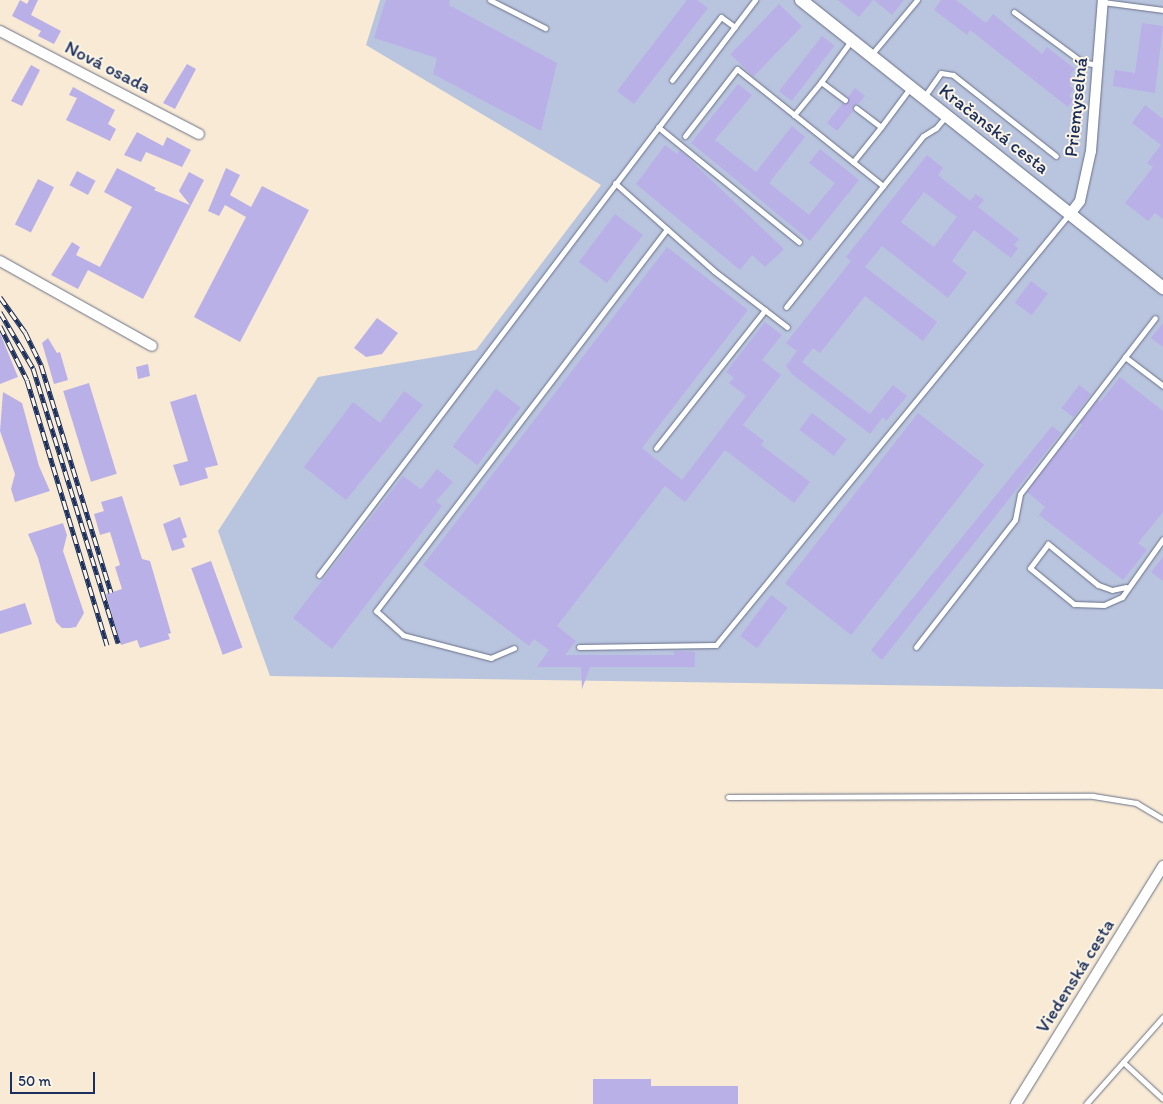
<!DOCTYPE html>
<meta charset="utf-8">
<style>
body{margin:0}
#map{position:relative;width:1163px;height:1104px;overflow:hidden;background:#f8ead4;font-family:Itim,sans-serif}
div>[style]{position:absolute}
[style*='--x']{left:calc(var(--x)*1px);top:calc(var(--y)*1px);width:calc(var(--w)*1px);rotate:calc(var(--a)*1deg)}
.industrial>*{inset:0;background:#b9c4de}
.building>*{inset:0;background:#bab0e8;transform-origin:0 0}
.roads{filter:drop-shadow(0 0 1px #687087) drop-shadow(0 0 1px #687087)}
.service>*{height:5px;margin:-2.5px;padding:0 2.5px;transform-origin:2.5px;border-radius:2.5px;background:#fff}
.minor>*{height:10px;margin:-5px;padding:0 5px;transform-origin:5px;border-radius:5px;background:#fff}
.tertiary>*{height:12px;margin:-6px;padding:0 6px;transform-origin:6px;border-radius:6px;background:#fff}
.rail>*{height:5px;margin-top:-2.5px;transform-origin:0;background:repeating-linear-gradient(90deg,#fcf5e5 0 9px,#1b2f5e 0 18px);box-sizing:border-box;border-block:1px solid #1b2f5e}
span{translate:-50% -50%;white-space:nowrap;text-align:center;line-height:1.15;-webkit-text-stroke:4px #fcf5e5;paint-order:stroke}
.street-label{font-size:19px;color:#1b2f5e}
.scale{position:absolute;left:10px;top:1072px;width:85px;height:22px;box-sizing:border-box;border:2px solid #1b2f5e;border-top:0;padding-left:6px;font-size:15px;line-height:18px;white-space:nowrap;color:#1b2f5e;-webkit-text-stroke:4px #fcf5e5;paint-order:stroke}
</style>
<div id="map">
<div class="industrial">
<div style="clip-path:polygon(380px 0,1163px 0,1163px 689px,270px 676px,218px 531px,318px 377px,476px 350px,601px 185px,366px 45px)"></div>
</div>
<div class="building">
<div style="clip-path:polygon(20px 0,27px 4px,29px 0,38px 0,31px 15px,61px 31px,54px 44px,38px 36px,41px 31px,12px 16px)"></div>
<div style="clip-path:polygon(386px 0,450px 0,449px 5px,557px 63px,541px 131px,433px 74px,437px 58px,374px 38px)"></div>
<div style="clip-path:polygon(687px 0,697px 0,708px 8px,634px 104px,617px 91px)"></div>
<div style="clip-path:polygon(838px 0,873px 0,859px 17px)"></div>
<div style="clip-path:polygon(874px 0,904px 0,892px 15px)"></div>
<div style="clip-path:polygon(941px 0,956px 0,986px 23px,993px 14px,1042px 54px,1047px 47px,1075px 69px,1070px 75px,1075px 79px,1069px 86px,1074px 89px,1069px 96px,1073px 100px,1068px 107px,970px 30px,967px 35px,934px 10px)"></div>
<div style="left:779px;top:4px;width:32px;height:70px;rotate:44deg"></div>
<div style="clip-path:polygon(1142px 23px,1163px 26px,1155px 93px,1113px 86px,1115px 70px,1135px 73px)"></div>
<div style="left:822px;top:36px;width:16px;height:70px;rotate:38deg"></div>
<div style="clip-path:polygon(187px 64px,196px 69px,175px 109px,163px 103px)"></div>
<div style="clip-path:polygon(31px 65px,40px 70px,22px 106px,11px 101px)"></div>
<div style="clip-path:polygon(738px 84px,752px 95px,715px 140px,756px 172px,792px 126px,805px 137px,769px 183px,809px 215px,835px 183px,809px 163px,820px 149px,859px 180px,810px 241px,691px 143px)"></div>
<div style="clip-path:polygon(73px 87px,115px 110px,108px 124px,116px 129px,110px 141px,66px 120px,77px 98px,69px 95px)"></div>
<div style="clip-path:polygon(855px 88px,865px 96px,858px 104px,853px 105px,853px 111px,837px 131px,827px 123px,842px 104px,848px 103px,848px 97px)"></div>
<div style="clip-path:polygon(1145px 105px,1163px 119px,1163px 219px,1155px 213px,1148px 221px,1125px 203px,1153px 167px,1147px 163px,1161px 145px,1132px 123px)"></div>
<div style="clip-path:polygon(137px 132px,163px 146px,167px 137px,191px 150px,182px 167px,146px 152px,141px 162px,124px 155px)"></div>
<div style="clip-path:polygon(665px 145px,677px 154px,680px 150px,685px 155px,784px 249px,765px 267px,752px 255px,740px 270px,636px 184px)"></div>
<div style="clip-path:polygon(evenodd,927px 155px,943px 168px,938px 175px,970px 201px,976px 194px,984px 200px,978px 207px,1019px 239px,1014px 245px,1018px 248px,1011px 258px,974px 230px,952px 261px,967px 273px,948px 298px,882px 246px,865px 267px,937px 322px,923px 341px,865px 296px,820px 353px,813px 348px,802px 362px,870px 414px,893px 385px,907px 396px,886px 421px,883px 417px,870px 434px,792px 374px,786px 366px,797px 351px,786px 343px,851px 261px,846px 257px,927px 155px,924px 192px,957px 217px,934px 247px,901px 222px,924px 192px)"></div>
<div style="clip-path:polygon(117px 168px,156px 188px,154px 190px,190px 205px,179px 191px,189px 172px,204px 180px,143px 299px,88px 270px,78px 289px,51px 275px,72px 242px,80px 247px,76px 255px,100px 267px,132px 207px,104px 192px)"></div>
<div style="clip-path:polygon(226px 168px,240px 175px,230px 195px,251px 207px,262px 186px,309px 210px,240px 342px,194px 317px,246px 217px,225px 205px,219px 216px,208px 211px)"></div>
<div style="left:77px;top:171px;width:21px;height:16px;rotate:28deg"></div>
<div style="left:38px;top:179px;width:18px;height:51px;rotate:27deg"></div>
<div style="left:615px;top:214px;width:35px;height:60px;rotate:37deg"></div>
<div style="clip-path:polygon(667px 247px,748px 310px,642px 448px,682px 480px,746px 396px,729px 383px,734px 378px,726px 372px,765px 322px,782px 335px,762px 360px,781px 375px,743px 425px,764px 441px,761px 445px,810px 482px,794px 503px,725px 450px,685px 502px,665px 486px,557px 626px,576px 641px,565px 655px,674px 655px,674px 651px,695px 652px,695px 667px,590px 667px,582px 689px,581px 667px,537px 667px,549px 650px,534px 639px,529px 646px,423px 565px)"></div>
<div style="left:1031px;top:281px;width:21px;height:27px;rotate:37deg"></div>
<div style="clip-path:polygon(377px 318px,398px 333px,382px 354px,366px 357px,354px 348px)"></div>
<div style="clip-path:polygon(1163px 323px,1163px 347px,1151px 338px)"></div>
<div style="clip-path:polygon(0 333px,18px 377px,0 384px)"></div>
<div style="clip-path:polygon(48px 338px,57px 353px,60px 352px,68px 380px,54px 384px,42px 343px)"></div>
<div style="clip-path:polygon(148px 364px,150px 376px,138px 379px,136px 367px)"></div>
<div style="clip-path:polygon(1120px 377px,1163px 411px,1163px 512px,1138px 543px,1147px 550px,1123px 580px,1039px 515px,1045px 507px,1027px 492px,1068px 438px,1071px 440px,1082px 425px,1080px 423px,1098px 400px,1100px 402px)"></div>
<div style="left:89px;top:383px;width:95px;height:27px;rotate:73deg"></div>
<div style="left:1079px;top:385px;width:15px;height:29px;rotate:37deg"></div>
<div style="left:496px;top:389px;width:31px;height:72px;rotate:37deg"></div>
<div style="clip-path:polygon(404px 391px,423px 405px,346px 500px,304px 467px,353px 402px,380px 423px)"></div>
<div style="clip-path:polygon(3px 392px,22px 403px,39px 466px,50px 491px,15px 502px,11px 489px,15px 474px,0 431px)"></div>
<div style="clip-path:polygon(196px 394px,218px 465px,205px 468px,208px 478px,180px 486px,173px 465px,188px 461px,170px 402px)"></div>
<div style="left:812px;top:413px;width:43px;height:21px;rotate:37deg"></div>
<div style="left:918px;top:413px;width:84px;height:216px;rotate:38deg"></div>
<div style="clip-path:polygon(1052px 426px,1061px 433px,882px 660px,871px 650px)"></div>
<div style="clip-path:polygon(437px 469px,453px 482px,436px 501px,442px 506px,332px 649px,293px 618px,403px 476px,421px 489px)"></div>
<div style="clip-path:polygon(122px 496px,142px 559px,150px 561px,171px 633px,168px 634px,170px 639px,140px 648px,137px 640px,121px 645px,106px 594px,122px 589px,115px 567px,120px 565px,110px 532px,100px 535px,94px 514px,104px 511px,101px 502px)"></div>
<div style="clip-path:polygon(180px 517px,187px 537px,182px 539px,185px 547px,172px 551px,163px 524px)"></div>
<div style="clip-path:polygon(63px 523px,67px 535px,63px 551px,84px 613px,76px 627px,70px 628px,62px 628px,56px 622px,38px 558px,28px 534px)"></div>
<div style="clip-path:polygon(1163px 557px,1163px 581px,1151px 572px)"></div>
<div style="left:211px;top:561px;width:92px;height:21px;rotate:70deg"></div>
<div style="left:771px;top:595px;width:21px;height:51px;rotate:37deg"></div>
<div style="clip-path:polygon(25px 603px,32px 624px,0 634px,0 611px)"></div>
<div style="clip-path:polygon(593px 1079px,651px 1079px,651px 1086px,738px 1086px,738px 1104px,593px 1104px)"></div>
</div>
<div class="roads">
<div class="service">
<div style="--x:490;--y:0;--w:62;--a:27"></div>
<div style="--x:1103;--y:2;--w:61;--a:7.6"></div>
<div style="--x:1014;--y:12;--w:84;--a:36.3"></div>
<div style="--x:1082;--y:62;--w:16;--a:11"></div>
<div style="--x:871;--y:55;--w:72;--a:-50.1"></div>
<div style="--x:672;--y:80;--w:80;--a:-52.1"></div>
<div style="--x:721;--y:17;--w:17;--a:36"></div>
<div style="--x:924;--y:97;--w:29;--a:-55"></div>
<div style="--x:941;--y:73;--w:12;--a:9"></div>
<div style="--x:953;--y:75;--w:131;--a:38.2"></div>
<div style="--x:845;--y:100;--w:30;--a:-143"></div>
<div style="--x:821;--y:82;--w:51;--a:-53.8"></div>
<div style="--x:856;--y:108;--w:31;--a:37"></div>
<div style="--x:881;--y:127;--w:49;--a:-53.4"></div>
<div style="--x:794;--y:115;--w:43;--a:-50.7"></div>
<div style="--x:658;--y:127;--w:182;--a:39.2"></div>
<div style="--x:685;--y:136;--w:85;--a:-52.2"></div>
<div style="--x:737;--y:69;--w:187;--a:38.7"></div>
<div style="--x:883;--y:186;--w:155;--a:128.7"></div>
<div style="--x:853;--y:162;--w:45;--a:-51.3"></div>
<div style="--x:615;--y:183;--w:132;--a:41.6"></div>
<div style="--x:714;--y:271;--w:92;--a:37.5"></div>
<div style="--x:883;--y:186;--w:64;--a:-51.3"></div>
<div style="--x:923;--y:136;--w:15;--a:-32"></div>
<div style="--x:936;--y:128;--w:16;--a:-50"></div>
<div style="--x:1125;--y:357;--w:49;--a:-52.4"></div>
<div style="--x:656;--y:448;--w:176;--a:-51.7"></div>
<div style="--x:319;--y:575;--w:722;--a:-52.83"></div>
<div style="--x:1126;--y:587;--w:14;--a:168"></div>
<div style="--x:1112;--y:590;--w:15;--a:-160"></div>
<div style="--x:1098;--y:585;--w:65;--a:-140.6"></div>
<div style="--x:1048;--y:544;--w:30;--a:127"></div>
<div style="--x:1030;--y:568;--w:57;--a:39.3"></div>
<div style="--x:1074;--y:604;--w:30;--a:2"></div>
<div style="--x:1104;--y:605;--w:20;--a:-24"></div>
<div style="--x:1122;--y:597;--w:71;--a:-54.7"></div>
<div style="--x:579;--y:647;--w:137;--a:-0.8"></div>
<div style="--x:716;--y:645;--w:557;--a:-50.68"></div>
<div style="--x:916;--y:647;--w:161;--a:-52.1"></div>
<div style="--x:1015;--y:520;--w:26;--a:-79"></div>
<div style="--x:1020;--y:494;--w:173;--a:-52.5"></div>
<div style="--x:1125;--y:357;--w:48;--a:37.3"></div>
<div style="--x:514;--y:648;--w:25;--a:157"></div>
<div style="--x:491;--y:658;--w:91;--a:-165.4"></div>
<div style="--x:403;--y:635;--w:36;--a:-138"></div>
<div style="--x:376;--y:611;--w:480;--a:-52.7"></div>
<div style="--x:728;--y:797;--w:365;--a:-0.2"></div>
<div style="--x:1093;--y:796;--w:44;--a:9.2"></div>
<div style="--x:1136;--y:803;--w:31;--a:31"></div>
<div style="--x:1123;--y:1062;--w:54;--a:42.8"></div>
<div style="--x:1086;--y:1104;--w:116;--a:-48.5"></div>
</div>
<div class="minor">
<div style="--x:0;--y:31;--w:224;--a:27.4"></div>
<div style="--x:1070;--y:214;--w:16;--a:-52"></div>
<div style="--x:1080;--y:201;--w:51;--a:-77.6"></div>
<div style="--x:1091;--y:151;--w:151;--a:-85.5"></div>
<div style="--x:0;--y:261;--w:174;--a:29.2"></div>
<div style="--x:1016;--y:1104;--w:280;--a:-58.3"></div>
</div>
<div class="tertiary">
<div style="--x:801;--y:0;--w:463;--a:38.5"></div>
</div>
</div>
<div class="rail">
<div style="--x:0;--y:297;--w:43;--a:54.5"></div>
<div style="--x:25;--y:332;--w:37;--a:64"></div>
<div style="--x:41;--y:365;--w:238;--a:72.9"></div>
<div style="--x:0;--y:312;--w:65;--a:59.5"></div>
<div style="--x:33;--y:368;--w:288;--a:72.8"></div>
<div style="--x:0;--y:326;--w:60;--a:63.4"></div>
<div style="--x:27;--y:380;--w:277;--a:73.2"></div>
</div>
<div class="street-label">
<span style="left:108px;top:67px;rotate:27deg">Nová osada</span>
<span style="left:1076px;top:107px;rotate:-84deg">Priemyselná</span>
<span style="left:994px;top:129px;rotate:38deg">Kračanská cesta</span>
<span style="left:1075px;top:976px;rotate:-58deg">Viedenská cesta</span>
</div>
<div class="scale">50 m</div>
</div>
